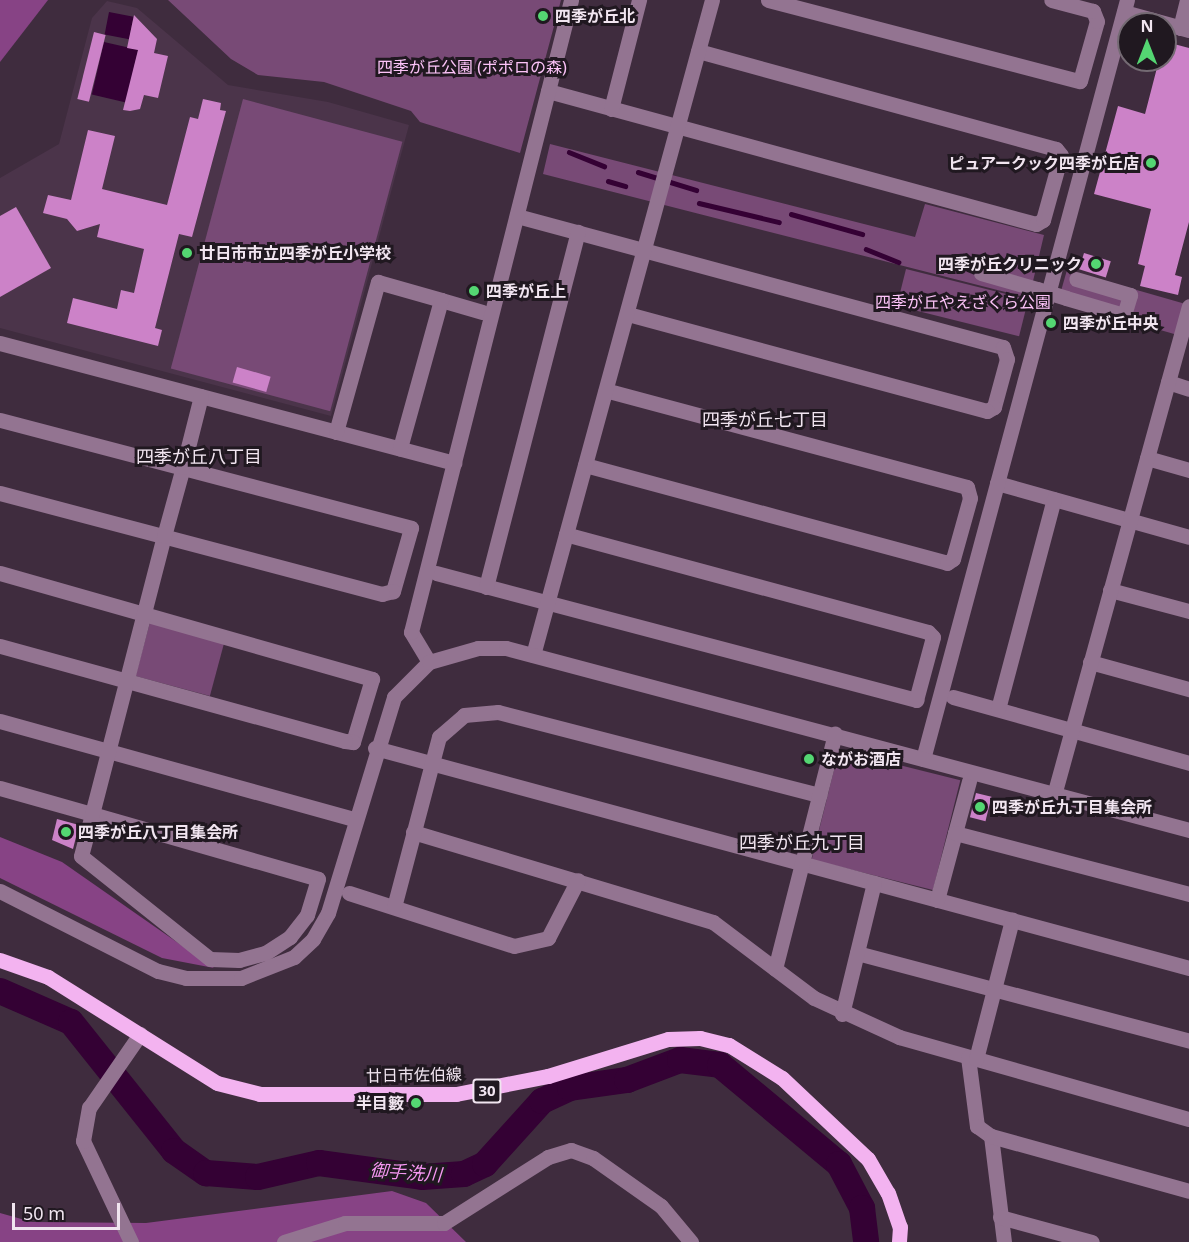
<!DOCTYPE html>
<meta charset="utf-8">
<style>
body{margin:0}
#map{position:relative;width:1189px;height:1242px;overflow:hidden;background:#3f2c3e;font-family:"Noto Sans","Noto Sans JP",sans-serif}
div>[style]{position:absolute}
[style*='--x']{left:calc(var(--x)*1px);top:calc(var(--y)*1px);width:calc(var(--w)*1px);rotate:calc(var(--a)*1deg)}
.built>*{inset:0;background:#4b344a}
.green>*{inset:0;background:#784a76;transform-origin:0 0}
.forest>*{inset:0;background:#874385}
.water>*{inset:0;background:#340134;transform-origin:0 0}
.stream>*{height:4.5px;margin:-2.25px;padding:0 2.25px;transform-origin:2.25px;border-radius:2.25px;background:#340134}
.river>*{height:26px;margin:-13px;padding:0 13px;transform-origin:13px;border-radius:13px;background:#340134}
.building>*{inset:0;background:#cc82c8;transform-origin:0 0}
.minor>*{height:15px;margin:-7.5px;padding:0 7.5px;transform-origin:7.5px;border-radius:7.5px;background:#937491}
.major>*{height:15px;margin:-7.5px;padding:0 7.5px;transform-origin:7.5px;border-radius:7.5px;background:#f3b3f0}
.minor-bridge>*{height:15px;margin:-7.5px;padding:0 7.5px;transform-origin:7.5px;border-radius:7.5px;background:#937491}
.dots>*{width:16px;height:16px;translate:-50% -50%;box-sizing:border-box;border:3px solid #201820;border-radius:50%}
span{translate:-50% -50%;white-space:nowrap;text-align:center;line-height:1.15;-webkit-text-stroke:6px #201820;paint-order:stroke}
.shield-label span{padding:2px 4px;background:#201820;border:2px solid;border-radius:4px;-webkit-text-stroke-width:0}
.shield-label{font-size:15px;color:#f1e5f0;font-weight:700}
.poi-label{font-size:16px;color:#f1e5f0;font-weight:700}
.left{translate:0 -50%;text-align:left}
.right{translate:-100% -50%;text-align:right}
.park-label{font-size:16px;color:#fcc3f8}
.street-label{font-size:16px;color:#f1e5f0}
.neighbourhood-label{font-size:18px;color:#f1e5f0}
.water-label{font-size:18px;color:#f597f1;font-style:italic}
.north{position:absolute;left:1117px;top:12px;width:60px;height:60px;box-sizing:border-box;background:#201820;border:2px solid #746a73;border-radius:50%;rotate:0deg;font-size:16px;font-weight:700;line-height:24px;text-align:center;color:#f1e5f0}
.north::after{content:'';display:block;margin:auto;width:21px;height:27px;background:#54d672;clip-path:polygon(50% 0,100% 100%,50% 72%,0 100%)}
.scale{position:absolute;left:12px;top:1203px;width:108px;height:27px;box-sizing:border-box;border:3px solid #f1e5f0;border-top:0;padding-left:8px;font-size:18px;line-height:21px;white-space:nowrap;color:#f1e5f0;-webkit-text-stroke:4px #201820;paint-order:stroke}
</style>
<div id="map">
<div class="built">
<div style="clip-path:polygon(107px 1px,137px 8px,228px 85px,328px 102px,409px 125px,331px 416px,0 328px,0 178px,59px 144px,92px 18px)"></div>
</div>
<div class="green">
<div style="clip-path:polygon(168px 0,561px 0,520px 153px,420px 122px,411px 111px,324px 82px,258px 75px,231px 59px)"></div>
<div style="left:243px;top:99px;width:165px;height:279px;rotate:15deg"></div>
<div style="clip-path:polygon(550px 144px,915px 237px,925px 204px,1044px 235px,1029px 298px,543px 174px)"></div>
<div style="left:906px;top:269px;width:126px;height:38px;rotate:14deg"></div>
<div style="left:1067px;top:270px;width:127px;height:32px;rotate:16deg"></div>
<div style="left:150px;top:622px;width:77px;height:56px;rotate:15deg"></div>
<div style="left:839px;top:750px;width:125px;height:113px;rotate:14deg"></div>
</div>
<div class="forest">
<div style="clip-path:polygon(0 0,48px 0,0 62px)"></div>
<div style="clip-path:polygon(0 837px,62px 862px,214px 968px,162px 958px,0 878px)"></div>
<div style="clip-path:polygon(392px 1191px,426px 1203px,466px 1242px,0 1242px,0 1213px,32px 1222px,146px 1223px)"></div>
</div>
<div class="water">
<div style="left:109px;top:12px;width:25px;height:23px;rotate:11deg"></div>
<div style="left:104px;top:42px;width:35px;height:54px;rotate:13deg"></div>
</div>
<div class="stream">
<div style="--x:569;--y:152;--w:38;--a:22"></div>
<div style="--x:638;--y:172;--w:61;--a:17.2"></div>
<div style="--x:608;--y:181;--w:18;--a:16"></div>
<div style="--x:699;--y:203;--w:82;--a:13.4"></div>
<div style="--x:791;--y:214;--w:74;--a:15.7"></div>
<div style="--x:866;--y:249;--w:35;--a:22"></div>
</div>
<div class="river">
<div style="--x:0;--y:991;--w:77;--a:23.6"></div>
<div style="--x:71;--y:1022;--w:165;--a:51.4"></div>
<div style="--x:174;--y:1151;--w:39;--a:35"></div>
<div style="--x:206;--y:1173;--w:52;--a:4.4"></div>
<div style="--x:258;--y:1177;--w:63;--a:-12.9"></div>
<div style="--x:319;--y:1163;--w:104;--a:7.7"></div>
<div style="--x:422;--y:1177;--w:42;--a:-4.1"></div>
<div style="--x:464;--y:1174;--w:23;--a:-25"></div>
<div style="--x:485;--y:1164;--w:85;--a:-47.9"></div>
<div style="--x:542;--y:1101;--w:31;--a:-25"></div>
<div style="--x:570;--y:1088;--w:58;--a:-8"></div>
<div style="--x:627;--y:1080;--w:57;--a:-20.7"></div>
<div style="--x:680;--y:1060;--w:40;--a:7.1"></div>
<div style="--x:720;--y:1065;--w:155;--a:39.8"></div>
<div style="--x:839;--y:1164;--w:50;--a:62.4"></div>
<div style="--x:862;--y:1208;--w:34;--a:83"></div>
</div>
<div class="building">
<div style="clip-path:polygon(134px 15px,157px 39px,154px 53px,168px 56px,158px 98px,144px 95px,140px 109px,130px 111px,123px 110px,138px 50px,127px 48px)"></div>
<div style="left:94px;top:32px;width:12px;height:69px;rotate:14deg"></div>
<div style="clip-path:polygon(1174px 44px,1189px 48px,1189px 222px,1175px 275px,1182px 277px,1178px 295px,1140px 286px,1145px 266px,1138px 264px,1151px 209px,1094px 194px,1118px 106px,1145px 114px,1159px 60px,1170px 56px)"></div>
<div style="clip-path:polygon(203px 99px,221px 103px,220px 110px,226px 111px,192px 237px,179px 234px,155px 328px,162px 330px,158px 346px,67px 323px,73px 298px,117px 309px,121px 290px,134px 293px,144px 249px,97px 237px,100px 224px,77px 231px,67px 219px,43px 213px,48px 195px,71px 200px,88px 130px,115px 136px,102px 189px,167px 205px,190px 117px,198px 119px)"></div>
<div style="clip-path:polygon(16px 207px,51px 268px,0 297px,0 216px)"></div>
<div style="left:1084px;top:253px;width:28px;height:17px;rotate:17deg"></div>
<div style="left:237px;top:367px;width:35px;height:16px;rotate:16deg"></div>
<div style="left:976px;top:793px;width:16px;height:25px;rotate:14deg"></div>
<div style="clip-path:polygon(57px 819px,79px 825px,73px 849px,52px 840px)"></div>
</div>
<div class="minor">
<div style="--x:768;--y:0;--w:322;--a:14.6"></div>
<div style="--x:1080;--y:81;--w:62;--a:-74.2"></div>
<div style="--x:1097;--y:21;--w:11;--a:-112"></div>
<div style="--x:1093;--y:11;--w:43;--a:-165.3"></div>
<div style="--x:1124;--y:12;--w:67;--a:15.5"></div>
<div style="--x:1180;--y:28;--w:29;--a:-76"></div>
<div style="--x:548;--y:91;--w:506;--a:15.25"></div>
<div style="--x:1036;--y:224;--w:8;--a:-30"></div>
<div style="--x:1043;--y:220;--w:67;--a:-74.5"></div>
<div style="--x:1061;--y:155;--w:8;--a:-130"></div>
<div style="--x:1056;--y:149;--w:371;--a:-164.7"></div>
<div style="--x:611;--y:109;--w:113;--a:-75.6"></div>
<div style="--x:517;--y:216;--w:503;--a:15.09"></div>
<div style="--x:1003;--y:347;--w:13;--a:72"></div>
<div style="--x:1007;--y:359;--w:50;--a:105.2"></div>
<div style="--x:994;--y:407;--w:8;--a:150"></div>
<div style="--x:987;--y:411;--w:373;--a:-164.9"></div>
<div style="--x:981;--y:273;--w:58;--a:15.9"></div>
<div style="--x:1066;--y:298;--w:60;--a:16.3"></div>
<div style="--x:1124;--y:315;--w:21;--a:-73"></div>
<div style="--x:1130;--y:295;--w:56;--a:-163.5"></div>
<div style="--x:441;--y:300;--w:43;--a:16.3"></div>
<div style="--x:0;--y:343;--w:470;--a:14.8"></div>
<div style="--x:1168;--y:382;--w:22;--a:18"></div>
<div style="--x:0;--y:420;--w:425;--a:14.7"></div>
<div style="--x:411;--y:528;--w:66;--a:105.9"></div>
<div style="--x:393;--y:591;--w:11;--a:165"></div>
<div style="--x:382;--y:594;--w:395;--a:-165.2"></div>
<div style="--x:336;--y:432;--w:156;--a:-74.4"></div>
<div style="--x:378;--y:282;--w:66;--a:15.9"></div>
<div style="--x:441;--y:300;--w:154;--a:105.5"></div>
<div style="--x:1147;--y:458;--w:44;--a:15.9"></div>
<div style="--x:585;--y:465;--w:375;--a:15.1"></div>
<div style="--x:947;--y:563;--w:7;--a:-34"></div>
<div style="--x:953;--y:559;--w:63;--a:-74.4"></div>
<div style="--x:970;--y:498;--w:11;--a:-105"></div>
<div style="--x:967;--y:487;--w:374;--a:-165"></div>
<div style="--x:997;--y:483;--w:199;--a:15.7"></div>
<div style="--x:0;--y:573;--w:387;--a:15.9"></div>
<div style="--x:372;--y:679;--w:66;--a:106.8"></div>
<div style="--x:353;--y:742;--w:8;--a:-173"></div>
<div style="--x:345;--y:741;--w:358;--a:-164.6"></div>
<div style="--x:436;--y:573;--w:497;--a:14.8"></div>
<div style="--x:916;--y:700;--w:65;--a:-74.9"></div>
<div style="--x:933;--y:637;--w:7;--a:-135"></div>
<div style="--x:928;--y:632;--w:375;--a:-164.9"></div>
<div style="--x:486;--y:587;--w:367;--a:-75.5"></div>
<div style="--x:1110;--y:590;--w:82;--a:14.9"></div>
<div style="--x:533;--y:655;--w:679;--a:-74.72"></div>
<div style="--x:429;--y:662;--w:35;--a:-121"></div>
<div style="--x:411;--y:632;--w:652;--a:-75.79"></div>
<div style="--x:1090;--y:662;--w:103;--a:15.3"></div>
<div style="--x:953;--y:697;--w:245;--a:15.6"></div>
<div style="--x:998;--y:709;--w:217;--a:-75.1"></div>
<div style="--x:0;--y:721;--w:367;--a:15.5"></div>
<div style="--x:375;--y:748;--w:843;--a:15.12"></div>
<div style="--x:923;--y:759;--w:786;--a:-74.96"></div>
<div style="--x:0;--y:788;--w:96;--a:15.8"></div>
<div style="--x:92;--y:814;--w:235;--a:16"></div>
<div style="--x:318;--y:879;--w:38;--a:107"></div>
<div style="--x:307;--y:915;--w:28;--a:128"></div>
<div style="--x:290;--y:937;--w:30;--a:147"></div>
<div style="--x:265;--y:953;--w:27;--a:165"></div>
<div style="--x:239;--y:960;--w:29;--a:-178"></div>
<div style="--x:210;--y:959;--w:165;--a:-141.4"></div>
<div style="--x:81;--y:856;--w:43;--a:-75.3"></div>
<div style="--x:92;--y:814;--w:287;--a:-75.5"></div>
<div style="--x:164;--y:536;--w:72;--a:-74.6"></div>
<div style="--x:183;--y:467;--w:73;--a:-75.8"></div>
<div style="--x:1054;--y:795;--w:507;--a:-74.57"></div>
<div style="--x:413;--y:832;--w:313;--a:16.7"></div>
<div style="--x:713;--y:922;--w:126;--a:37"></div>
<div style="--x:814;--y:998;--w:94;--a:24.6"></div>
<div style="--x:899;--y:1037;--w:301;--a:15.8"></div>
<div style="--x:955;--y:833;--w:54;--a:-74.9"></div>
<div style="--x:0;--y:891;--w:177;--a:26.9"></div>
<div style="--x:158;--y:971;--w:29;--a:14"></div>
<div style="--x:186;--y:978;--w:55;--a:0"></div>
<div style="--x:241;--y:978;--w:57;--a:-21.6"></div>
<div style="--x:294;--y:957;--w:26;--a:-43"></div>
<div style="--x:313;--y:939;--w:30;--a:-60"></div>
<div style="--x:328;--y:913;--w:226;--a:-73"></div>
<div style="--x:394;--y:697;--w:49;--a:-45"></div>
<div style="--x:429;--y:662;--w:51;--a:-15.9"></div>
<div style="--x:478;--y:648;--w:28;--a:0"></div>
<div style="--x:506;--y:648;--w:707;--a:14.92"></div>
<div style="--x:349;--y:893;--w:173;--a:17.8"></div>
<div style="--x:514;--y:946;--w:35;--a:-13"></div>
<div style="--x:548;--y:938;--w:65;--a:-62.7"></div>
<div style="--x:937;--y:900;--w:69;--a:-75"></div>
<div style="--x:955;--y:833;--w:242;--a:14.6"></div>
<div style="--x:394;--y:907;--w:176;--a:-75.2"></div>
<div style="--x:439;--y:737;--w:33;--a:-41"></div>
<div style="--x:464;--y:715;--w:34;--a:-5"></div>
<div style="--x:498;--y:712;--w:332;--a:14.5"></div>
<div style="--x:857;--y:953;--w:343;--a:14.8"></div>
<div style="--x:775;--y:969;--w:243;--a:-75.7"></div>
<div style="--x:842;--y:1014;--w:135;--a:-76.3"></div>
<div style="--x:968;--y:1057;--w:70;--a:82.6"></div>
<div style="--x:977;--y:1126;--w:17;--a:36"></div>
<div style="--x:991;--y:1136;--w:107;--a:83"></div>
<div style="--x:976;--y:1059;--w:144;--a:-75.5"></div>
<div style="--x:991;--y:1136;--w:205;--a:15.5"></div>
<div style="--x:1000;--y:1217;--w:95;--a:15.2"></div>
<div style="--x:131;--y:1242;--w:112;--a:-115.4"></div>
<div style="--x:83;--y:1141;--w:34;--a:-80"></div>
<div style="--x:89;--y:1108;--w:90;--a:-55.4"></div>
<div style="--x:284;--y:1242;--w:64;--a:-17.3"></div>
<div style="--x:345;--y:1223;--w:99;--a:0"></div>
<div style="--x:444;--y:1223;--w:123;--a:-32.4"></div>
<div style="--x:548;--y:1157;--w:24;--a:-17"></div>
<div style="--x:571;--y:1150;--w:23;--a:20"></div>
<div style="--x:593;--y:1158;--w:83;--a:35.2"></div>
<div style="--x:661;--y:1206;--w:47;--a:50.2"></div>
</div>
<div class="major">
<div style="--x:0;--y:960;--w:51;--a:19.5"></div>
<div style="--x:48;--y:977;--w:199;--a:32.1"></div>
<div style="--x:217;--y:1083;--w:44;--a:14.3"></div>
<div style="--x:260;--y:1094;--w:196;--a:0"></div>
<div style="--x:456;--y:1094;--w:94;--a:-11.1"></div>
<div style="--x:548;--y:1076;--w:126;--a:-17.1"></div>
<div style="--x:668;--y:1039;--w:32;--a:-2"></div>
<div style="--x:700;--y:1038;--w:30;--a:14"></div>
<div style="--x:729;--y:1045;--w:62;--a:31.9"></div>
<div style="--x:782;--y:1078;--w:118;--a:43.3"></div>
<div style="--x:868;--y:1159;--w:39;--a:60"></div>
<div style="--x:888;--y:1193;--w:36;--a:71"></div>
<div style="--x:900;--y:1227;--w:15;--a:94"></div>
</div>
<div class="minor-bridge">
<div style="--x:1037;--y:289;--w:30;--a:17"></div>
</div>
<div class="dots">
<div style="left:543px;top:16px;background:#54d672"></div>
<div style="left:1151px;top:163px;background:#54d672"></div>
<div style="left:187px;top:253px;background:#54d672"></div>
<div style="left:1096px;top:264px;background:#54d672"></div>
<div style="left:474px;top:291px;background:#54d672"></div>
<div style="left:1051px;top:323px;background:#54d672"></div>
<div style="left:809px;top:759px;background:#54d672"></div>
<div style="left:980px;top:807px;background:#54d672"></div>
<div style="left:66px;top:832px;background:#54d672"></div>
<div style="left:416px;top:1103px;background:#54d672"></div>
</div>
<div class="shield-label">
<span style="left:487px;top:1091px">30</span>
</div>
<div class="poi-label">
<span class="left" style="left:555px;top:16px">四季が丘北</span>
<span class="right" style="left:1139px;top:163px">ピュアークック四季が丘店</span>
<span class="left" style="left:199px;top:253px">廿日市市立四季が丘小学校</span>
<span class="right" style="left:1082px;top:264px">四季が丘クリニック</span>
<span class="left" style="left:486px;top:291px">四季が丘上</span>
<span class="left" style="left:1063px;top:323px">四季が丘中央</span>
<span class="left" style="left:821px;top:759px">ながお酒店</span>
<span class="left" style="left:992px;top:807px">四季が丘九丁目集会所</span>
<span class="left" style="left:78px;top:832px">四季が丘八丁目集会所</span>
<span class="right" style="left:404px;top:1103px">半目籔</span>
</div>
<div class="park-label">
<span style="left:472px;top:67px">四季が丘公園 (ポポロの森)</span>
<span style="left:963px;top:302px">四季が丘やえざくら公園</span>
</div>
<div class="street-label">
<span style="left:414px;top:1075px;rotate:-1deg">廿日市佐伯線</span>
</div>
<div class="neighbourhood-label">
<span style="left:765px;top:419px">四季が丘七丁目</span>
<span style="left:199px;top:456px">四季が丘八丁目</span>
<span style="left:802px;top:842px">四季が丘九丁目</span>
</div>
<div class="water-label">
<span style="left:406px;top:1172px;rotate:4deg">御手洗川</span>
</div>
<div class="north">N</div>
<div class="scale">50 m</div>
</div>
